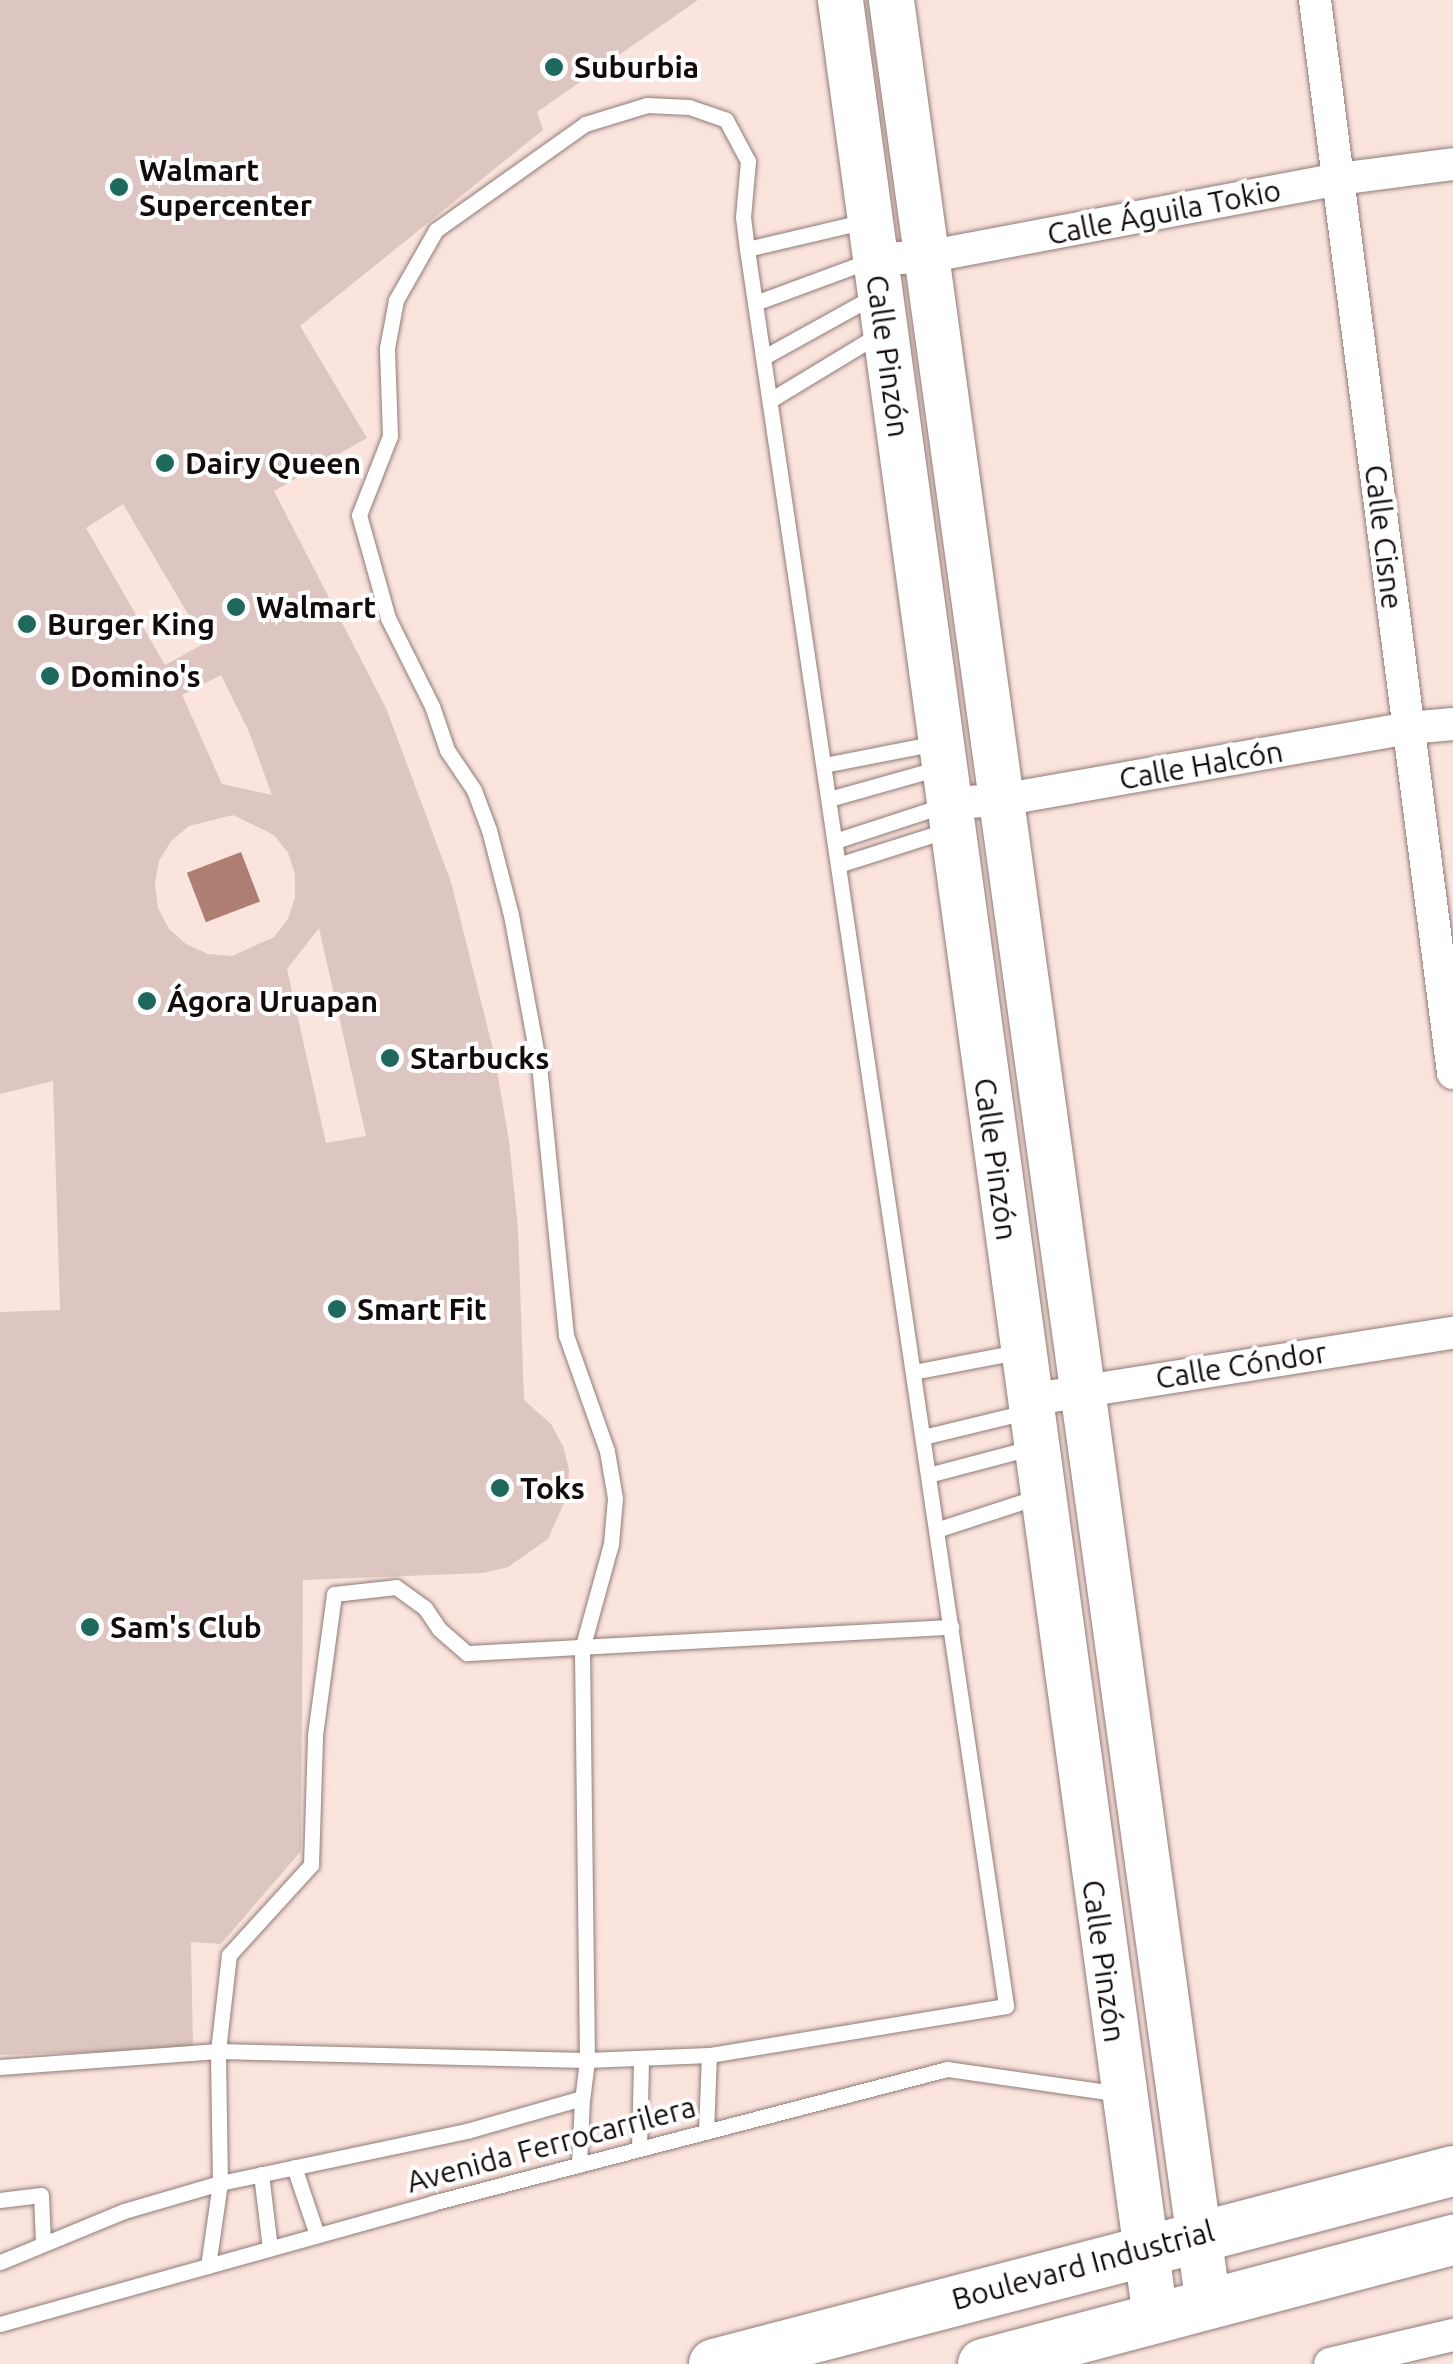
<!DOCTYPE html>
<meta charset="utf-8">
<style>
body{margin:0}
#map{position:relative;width:1453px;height:2364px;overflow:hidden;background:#fbe4de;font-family:Ubuntu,sans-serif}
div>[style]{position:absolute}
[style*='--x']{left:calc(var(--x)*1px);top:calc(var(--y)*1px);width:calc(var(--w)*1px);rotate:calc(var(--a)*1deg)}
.water>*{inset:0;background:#af7e73;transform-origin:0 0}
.building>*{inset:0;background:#ddc6c1}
.roads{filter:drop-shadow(0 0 2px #907b76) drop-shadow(0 0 2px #907b76)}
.service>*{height:15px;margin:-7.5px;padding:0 7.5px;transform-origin:7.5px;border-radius:7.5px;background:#fff}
.minor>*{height:32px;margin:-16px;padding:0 16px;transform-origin:16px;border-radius:16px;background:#fff}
.secondary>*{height:45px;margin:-22.5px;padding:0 22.5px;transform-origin:22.5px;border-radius:22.5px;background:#fff}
.primary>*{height:50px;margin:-25px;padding:0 25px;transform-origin:25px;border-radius:25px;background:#fff}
.dots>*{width:28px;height:28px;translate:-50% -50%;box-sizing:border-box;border:5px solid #fff;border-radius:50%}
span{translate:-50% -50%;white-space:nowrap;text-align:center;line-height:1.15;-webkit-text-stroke:8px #fff;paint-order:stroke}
.poi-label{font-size:30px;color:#120b09;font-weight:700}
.left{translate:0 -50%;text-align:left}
.street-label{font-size:30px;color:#120b09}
</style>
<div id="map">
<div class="water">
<div style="left:241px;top:852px;width:53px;height:58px;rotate:69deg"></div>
</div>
<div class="building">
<div style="clip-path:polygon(evenodd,0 0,698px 0,537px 112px,543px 130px,300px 326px,367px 438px,274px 491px,386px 708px,451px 882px,494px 1053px,509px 1141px,518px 1229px,524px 1400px,551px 1424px,563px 1446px,569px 1469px,568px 1494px,548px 1539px,508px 1567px,483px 1573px,303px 1580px,301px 1851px,221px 1944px,191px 1942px,193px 2049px,0 2055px,0 1312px,60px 1310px,53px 1081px,0 1094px,0 0,123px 504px,205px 643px,165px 665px,86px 528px,123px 504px,0 0,221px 675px,249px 732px,272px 795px,222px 784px,182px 695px,221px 675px,0 0,233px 815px,274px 835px,288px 853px,295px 874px,295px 897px,288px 919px,274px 937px,232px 956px,208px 954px,186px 944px,169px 929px,158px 908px,155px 884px,159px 861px,171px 841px,189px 826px,233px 815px,0 0,319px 928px,366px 1136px,326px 1143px,287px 969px,319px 928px)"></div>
</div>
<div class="roads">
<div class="service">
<div style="--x:647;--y:105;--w:42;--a:2.7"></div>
<div style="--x:689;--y:107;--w:39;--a:19"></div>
<div style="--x:726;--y:120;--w:47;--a:61.8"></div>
<div style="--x:748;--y:161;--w:56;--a:95.1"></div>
<div style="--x:743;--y:217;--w:32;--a:83"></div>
<div style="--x:747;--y:249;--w:1776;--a:81.61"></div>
<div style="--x:1006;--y:2006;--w:301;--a:170.6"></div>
<div style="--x:709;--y:2055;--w:122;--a:177.7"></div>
<div style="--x:587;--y:2060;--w:411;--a:-90.7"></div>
<div style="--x:582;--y:1649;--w:109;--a:-74.6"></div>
<div style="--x:611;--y:1544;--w:46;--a:-85"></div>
<div style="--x:615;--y:1498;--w:48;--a:-99.7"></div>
<div style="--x:607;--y:1451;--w:123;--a:-109.5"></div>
<div style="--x:566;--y:1335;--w:270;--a:-95.7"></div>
<div style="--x:539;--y:1066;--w:154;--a:-100.5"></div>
<div style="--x:511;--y:915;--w:88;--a:-104.5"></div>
<div style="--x:489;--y:830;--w:43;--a:-110.6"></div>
<div style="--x:474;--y:790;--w:48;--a:-124"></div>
<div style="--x:447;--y:750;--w:46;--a:-108.8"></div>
<div style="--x:432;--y:706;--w:98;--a:-116.6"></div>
<div style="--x:388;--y:618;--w:107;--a:-105.7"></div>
<div style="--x:359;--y:515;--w:85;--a:-68.6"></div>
<div style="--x:390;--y:436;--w:88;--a:-92"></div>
<div style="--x:387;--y:348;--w:49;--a:-79.4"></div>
<div style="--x:396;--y:300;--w:81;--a:-60.3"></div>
<div style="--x:436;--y:230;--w:183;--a:-35.4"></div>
<div style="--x:585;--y:124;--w:65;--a:-17"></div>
<div style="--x:747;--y:249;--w:122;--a:-13.2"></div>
<div style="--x:755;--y:303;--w:124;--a:-20.3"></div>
<div style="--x:764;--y:357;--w:128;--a:-29"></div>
<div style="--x:772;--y:399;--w:127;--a:-31.2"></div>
<div style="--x:824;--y:765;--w:114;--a:-11.1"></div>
<div style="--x:829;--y:799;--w:114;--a:-15.7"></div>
<div style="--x:835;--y:841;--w:116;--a:-18.1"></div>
<div style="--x:838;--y:865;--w:115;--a:-17.7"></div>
<div style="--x:913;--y:1372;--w:111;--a:-10.9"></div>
<div style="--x:923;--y:1437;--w:106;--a:-13.6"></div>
<div style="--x:928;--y:1475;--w:106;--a:-14.8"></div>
<div style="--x:936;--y:1530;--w:106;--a:-18.1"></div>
<div style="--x:0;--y:2067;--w:219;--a:-4.2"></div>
<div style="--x:218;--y:2051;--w:369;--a:1.4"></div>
<div style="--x:587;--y:2060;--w:38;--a:97"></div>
<div style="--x:582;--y:2098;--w:120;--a:164"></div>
<div style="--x:467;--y:2131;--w:252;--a:168.1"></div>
<div style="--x:220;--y:2183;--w:100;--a:163.7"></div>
<div style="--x:124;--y:2211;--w:134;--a:157.6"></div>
<div style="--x:706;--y:2132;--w:77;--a:-87.8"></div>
<div style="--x:639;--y:2149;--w:88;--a:-88.7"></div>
<div style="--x:579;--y:2165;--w:67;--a:-87.4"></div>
<div style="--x:294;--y:2167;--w:72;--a:71.3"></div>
<div style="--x:261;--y:2174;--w:75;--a:83.1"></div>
<div style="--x:0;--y:2200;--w:41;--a:-7"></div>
<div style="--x:41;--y:2195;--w:47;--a:87.6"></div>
<div style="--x:208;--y:2266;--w:84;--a:-81.8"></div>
<div style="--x:220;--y:2183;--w:132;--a:-90.9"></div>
<div style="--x:218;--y:2051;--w:97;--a:-83.5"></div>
<div style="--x:229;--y:1955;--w:122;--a:-47.7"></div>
<div style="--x:311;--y:1865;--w:130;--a:-88.2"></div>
<div style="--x:315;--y:1735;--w:142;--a:-82.3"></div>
<div style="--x:334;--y:1594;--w:62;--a:-6.4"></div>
<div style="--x:396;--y:1587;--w:36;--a:36"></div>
<div style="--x:425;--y:1608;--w:25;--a:56"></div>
<div style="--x:439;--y:1629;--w:37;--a:41"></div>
<div style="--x:467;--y:1653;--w:485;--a:-3.1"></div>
<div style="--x:0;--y:2324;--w:449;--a:-15.6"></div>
<div style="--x:432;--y:2203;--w:532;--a:-14.58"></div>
<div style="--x:947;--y:2069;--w:175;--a:8.2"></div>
</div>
<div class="minor">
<div style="--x:1315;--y:0;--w:1082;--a:82.67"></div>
<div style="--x:875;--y:259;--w:51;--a:-2.2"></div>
<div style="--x:926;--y:257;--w:419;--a:-10.7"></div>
<div style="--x:1338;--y:179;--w:116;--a:-7.4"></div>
<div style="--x:948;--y:803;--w:53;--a:-3.2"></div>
<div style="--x:1001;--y:800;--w:414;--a:-10"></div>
<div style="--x:1409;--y:728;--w:44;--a:-5.2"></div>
<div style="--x:1028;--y:1400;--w:430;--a:-9"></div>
<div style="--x:1330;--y:2364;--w:126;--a:-13.3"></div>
</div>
<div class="secondary">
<div style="--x:840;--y:0;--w:2338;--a:82.26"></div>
<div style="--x:891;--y:0;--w:2326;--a:82.17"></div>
</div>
<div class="primary">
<div style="--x:714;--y:2364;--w:764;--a:-14.64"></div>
<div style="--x:983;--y:2364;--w:486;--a:-14.8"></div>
</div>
</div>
<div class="dots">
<div style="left:554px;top:67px;background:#1f685e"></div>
<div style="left:119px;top:187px;background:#1f685e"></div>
<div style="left:165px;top:463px;background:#1f685e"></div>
<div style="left:236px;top:607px;background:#1f685e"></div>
<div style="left:27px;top:624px;background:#1f685e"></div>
<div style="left:50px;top:676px;background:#1f685e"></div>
<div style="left:147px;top:1001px;background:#1f685e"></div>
<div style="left:390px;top:1058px;background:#1f685e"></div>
<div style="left:337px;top:1309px;background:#1f685e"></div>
<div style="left:500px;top:1488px;background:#1f685e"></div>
<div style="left:90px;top:1627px;background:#1f685e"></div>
</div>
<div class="poi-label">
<span class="left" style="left:574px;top:67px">Suburbia</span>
<span class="left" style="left:139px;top:187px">Walmart<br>Supercenter</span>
<span class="left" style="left:185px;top:463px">Dairy Queen</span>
<span class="left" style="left:256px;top:607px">Walmart</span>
<span class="left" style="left:47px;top:624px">Burger King</span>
<span class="left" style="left:70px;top:676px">Domino's</span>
<span class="left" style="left:167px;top:1001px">Ágora Uruapan</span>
<span class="left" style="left:410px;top:1058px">Starbucks</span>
<span class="left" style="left:357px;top:1309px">Smart Fit</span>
<span class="left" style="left:520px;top:1488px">Toks</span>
<span class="left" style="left:110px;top:1627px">Sam's Club</span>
</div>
<div class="street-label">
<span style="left:1164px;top:212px;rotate:-11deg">Calle Águila Tokio</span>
<span style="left:888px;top:356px;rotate:82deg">Calle Pinzón</span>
<span style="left:1384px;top:537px;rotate:83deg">Calle Cisne</span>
<span style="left:1201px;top:765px;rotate:-10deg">Calle Halcón</span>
<span style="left:996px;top:1159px;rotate:82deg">Calle Pinzón</span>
<span style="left:1241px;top:1365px;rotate:-9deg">Calle Cóndor</span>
<span style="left:1104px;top:1961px;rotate:82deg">Calle Pinzón</span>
<span style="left:551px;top:2144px;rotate:-15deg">Avenida Ferrocarrilera</span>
<span style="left:1083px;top:2265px;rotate:-15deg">Boulevard Industrial</span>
</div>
</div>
